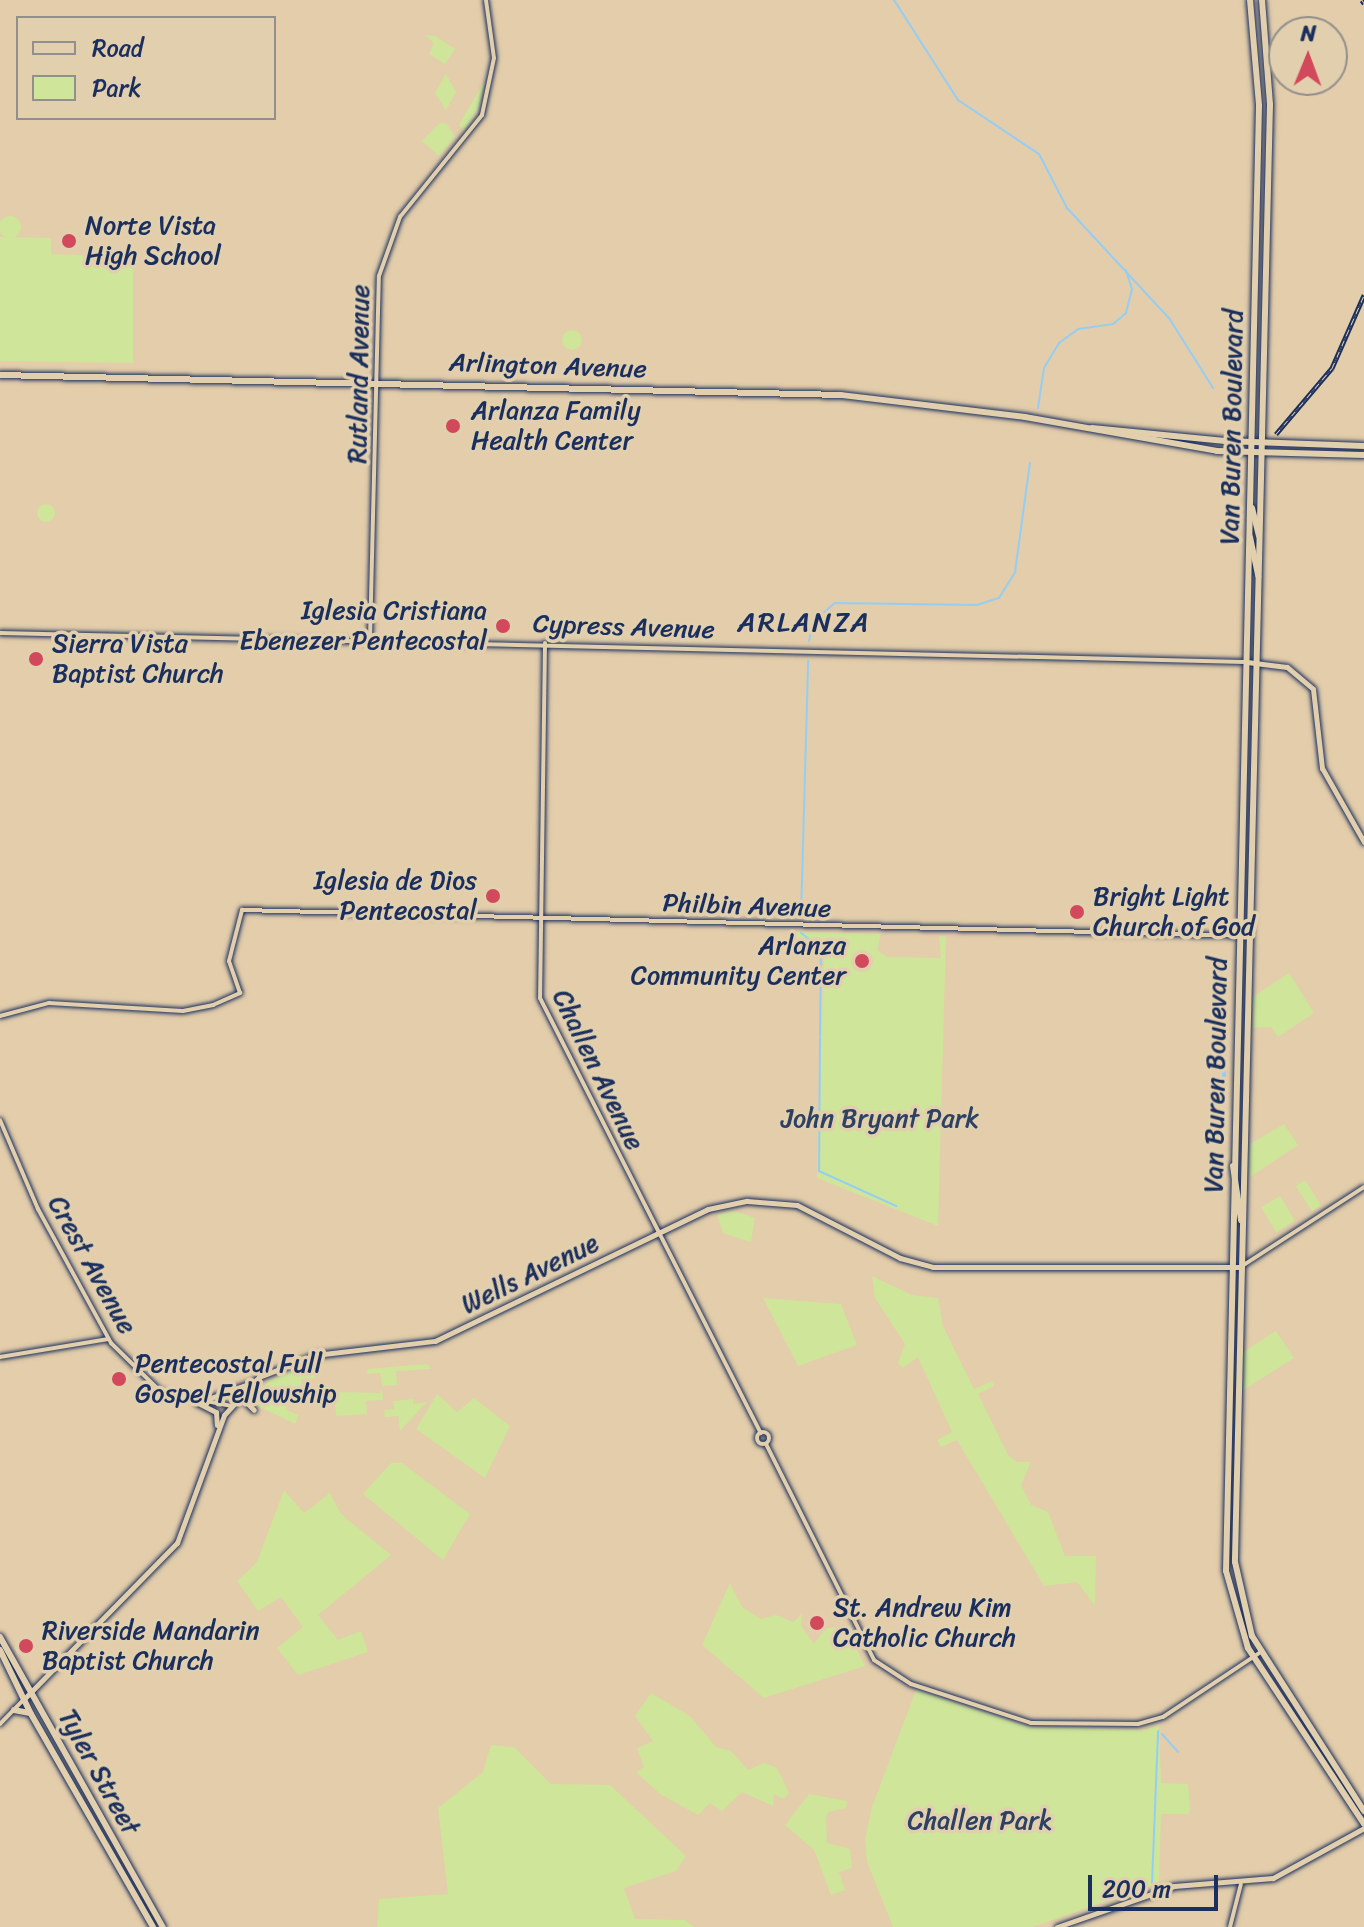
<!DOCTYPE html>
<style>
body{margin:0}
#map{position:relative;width:1364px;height:1927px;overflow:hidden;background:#e3cdaa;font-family:Sriracha,sans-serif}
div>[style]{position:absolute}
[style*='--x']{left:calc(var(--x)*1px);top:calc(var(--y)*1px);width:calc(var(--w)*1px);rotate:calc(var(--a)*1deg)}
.green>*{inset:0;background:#cfe59a;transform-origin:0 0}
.round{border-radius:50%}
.water>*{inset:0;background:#94cef4;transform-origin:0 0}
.stream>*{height:2px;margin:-1px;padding:0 1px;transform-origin:1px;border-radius:1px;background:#94cef4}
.roads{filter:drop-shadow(0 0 2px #1b2f5e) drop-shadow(0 0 2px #1b2f5e)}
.tertiary>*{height:4px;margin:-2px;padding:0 2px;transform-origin:2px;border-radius:2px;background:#e1cfad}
.tertiary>.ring{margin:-2px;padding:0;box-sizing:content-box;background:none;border:4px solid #e1cfad;border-radius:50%}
.secondary>*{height:5px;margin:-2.5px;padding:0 2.5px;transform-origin:2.5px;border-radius:2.5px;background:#e1cfad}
.primary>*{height:6px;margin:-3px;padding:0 3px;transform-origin:3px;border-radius:3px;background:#e1cfad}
.rail>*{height:5px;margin-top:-2.5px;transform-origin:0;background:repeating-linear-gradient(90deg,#e1cfad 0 6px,#1b2f5e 0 12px);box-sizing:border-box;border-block:2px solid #1b2f5e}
.dots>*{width:22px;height:22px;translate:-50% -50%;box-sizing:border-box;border:4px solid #e1cfad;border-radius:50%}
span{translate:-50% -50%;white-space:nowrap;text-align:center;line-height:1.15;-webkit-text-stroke:7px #e1cfad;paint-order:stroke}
.poi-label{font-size:26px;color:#1b2f5e}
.left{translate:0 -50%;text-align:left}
.right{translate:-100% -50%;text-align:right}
.street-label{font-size:26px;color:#1b2f5e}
.park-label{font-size:26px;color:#2d4164}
.neighbourhood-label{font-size:28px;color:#1b2f5e;letter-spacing:2px}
.legend{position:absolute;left:16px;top:16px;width:260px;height:104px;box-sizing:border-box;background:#e1cfad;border:2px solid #928f8d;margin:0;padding:10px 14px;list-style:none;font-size:24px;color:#1b2f5e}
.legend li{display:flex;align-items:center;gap:16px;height:40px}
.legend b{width:40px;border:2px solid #928f8d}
.north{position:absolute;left:1268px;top:16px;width:80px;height:80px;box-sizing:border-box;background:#e1cfad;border:2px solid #928f8d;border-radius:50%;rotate:1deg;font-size:22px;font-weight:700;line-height:32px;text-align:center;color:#1b2f5e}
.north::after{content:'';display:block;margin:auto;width:28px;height:36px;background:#d1495b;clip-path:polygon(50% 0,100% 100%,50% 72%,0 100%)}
.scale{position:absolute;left:1088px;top:1875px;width:130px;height:36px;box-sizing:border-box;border:4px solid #1b2f5e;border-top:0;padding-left:10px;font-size:24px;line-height:28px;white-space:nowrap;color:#1b2f5e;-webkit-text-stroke:6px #e1cfad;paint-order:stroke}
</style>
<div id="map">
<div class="green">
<div style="clip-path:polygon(435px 36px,455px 49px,445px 64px,429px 54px,434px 43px,425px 35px)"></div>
<div style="clip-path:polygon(446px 74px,456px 92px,446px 110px,435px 93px)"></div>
<div style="clip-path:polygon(485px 80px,478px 109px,464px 132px,459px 125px)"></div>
<div style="clip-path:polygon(440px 123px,447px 124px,455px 137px,439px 156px,422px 141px)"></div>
<div class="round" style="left:-1px;top:216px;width:22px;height:22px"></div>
<div style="clip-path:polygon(0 237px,51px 238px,51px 254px,133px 257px,133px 363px,0 361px)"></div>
<div class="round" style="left:562px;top:330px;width:20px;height:20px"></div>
<div class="round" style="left:37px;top:504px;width:18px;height:18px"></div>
<div style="clip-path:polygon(796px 932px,881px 934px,877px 950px,887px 957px,941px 958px,939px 936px,946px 936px,938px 1226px,817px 1178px,824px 954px,796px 951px)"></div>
<div style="clip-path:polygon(1289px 973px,1314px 1013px,1278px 1037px,1271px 1027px,1253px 1028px,1253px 997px)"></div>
<div style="clip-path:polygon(1284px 1124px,1298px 1145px,1250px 1177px,1250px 1144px)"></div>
<div style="left:1305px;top:1180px;width:30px;height:11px;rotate:57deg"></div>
<div style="left:1280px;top:1196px;width:29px;height:22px;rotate:59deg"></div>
<div style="clip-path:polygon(734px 1211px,755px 1218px,751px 1242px,723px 1233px,717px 1215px)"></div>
<div style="clip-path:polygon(872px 1276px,912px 1295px,938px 1298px,943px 1326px,974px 1389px,992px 1381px,994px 1386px,978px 1394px,1008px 1455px,1017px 1462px,1031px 1462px,1021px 1485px,1031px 1505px,1048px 1512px,1065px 1556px,1096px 1556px,1095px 1606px,1077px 1582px,1044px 1586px,957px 1440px,941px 1447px,937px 1440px,952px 1432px,918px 1357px,903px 1368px,898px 1363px,905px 1344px,875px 1298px)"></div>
<div style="clip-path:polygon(763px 1298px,841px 1304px,857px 1345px,798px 1366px)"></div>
<div style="clip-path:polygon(1276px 1331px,1294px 1358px,1242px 1391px,1243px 1352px)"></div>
<div style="clip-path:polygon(310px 1363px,316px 1368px,315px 1378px,301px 1379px,302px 1392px,286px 1394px,287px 1410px,298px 1415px,295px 1424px,250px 1402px,270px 1380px)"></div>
<div style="clip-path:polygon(427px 1364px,431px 1369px,396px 1371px,397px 1385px,382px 1386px,380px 1373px,366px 1374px,368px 1369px)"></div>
<div style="clip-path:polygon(382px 1388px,383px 1400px,366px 1401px,367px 1414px,336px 1416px,334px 1392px,380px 1393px)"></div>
<div style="clip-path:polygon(437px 1394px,457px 1412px,474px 1398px,510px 1426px,485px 1478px,416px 1429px)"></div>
<div style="clip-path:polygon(413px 1399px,413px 1404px,427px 1402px,400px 1431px,398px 1416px,385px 1417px,384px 1410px,394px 1409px,393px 1401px)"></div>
<div style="clip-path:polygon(391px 1463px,402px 1463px,470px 1514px,443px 1560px,363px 1494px)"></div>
<div style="clip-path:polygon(284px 1490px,304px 1513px,330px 1493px,341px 1514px,391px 1555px,318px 1615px,338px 1640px,361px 1631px,368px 1652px,298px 1675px,277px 1648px,303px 1627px,281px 1597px,258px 1611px,237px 1581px,257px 1562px)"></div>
<div style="clip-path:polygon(730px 1583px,742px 1607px,761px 1619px,776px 1615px,794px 1622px,802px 1613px,801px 1626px,814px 1644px,826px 1628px,845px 1627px,865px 1666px,764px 1698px,702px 1645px)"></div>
<div style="clip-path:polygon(916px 1690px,1029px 1727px,1146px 1730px,1159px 1725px,1161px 1783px,1188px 1784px,1190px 1809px,1189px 1814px,1161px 1814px,1159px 1883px,1033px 1927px,893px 1927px,867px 1862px,865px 1839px,872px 1807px)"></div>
<div style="clip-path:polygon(651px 1693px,690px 1716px,716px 1747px,731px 1751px,748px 1770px,764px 1763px,777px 1768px,789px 1793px,783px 1799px,774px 1794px,773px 1806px,742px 1792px,722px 1811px,710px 1803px,698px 1815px,660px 1794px,636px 1772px,644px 1767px,637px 1748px,653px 1741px,635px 1716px)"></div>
<div style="clip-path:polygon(491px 1745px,514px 1747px,551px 1784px,610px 1785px,686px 1856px,676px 1871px,624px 1888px,635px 1919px,685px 1920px,694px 1927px,377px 1927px,379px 1899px,448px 1894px,438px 1808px,483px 1772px)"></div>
<div style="clip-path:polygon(809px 1794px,847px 1801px,846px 1808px,828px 1812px,826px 1819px,827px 1843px,850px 1849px,852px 1868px,839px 1872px,845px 1890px,831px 1895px,814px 1850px,785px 1825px)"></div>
</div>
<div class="water">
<div style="left:1222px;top:1037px;width:4px;height:66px"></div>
</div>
<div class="stream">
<div style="--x:894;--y:0;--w:119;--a:57.4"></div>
<div style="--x:958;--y:100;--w:97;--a:33.7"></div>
<div style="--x:1039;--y:154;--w:61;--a:62.6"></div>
<div style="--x:1067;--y:208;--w:150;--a:47.2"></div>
<div style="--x:1169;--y:318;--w:83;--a:57.8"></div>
<div style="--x:1038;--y:408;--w:40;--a:-81.5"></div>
<div style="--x:1044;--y:368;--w:29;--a:-59"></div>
<div style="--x:1059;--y:343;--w:24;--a:-36"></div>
<div style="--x:1078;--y:329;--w:35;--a:-8"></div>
<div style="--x:1113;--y:324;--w:17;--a:-40"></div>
<div style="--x:1126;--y:313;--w:25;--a:-76"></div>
<div style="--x:1132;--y:289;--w:20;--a:-108"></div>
<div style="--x:809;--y:641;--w:19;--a:-78"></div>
<div style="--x:813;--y:622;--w:29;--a:-41"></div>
<div style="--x:835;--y:603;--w:142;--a:0.8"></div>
<div style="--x:977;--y:605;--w:23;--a:-18"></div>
<div style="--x:999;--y:598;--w:31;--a:-58"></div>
<div style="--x:1015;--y:572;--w:110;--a:-82.2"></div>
<div style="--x:801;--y:917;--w:256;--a:-88.4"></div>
<div style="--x:801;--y:933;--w:25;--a:37"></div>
<div style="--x:821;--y:948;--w:88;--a:90.7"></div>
<div style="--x:820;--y:1038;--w:133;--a:90.4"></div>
<div style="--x:819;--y:1171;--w:85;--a:24.4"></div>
<div style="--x:1162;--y:1734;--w:24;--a:48"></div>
<div style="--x:1152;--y:1883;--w:152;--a:-87.7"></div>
</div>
<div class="roads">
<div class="tertiary">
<div style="--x:0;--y:633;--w:1245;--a:1.33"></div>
<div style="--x:370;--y:639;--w:363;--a:-88.6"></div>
<div style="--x:379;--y:276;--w:63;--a:-70.4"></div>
<div style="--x:400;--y:217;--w:131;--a:-51.2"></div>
<div style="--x:482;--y:115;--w:58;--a:-78.1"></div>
<div style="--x:494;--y:58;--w:59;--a:-97.9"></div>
<div style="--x:545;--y:643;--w:355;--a:90.8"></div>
<div style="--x:540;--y:998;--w:488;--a:63.1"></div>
<div style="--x:0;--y:1016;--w:51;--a:-14.9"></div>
<div style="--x:49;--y:1003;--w:134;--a:3.4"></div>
<div style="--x:183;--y:1011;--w:31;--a:-11"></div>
<div style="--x:213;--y:1005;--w:30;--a:-24"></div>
<div style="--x:240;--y:993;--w:34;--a:-109"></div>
<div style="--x:229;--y:961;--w:53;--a:-75.7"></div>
<div style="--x:242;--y:910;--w:1008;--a:1.48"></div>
<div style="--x:0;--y:1120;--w:97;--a:66.9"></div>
<div style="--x:38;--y:1209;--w:153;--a:61.4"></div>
<div style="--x:111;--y:1343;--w:70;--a:44.4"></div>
<div style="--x:161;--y:1392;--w:72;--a:11.2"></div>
<div style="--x:1242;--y:1266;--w:145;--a:-32.9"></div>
<div style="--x:0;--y:1357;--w:110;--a:-9.4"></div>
<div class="ring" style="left:757px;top:1432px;width:8px;height:8px"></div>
<div style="--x:766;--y:1444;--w:241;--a:63.4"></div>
<div style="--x:874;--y:1660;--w:44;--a:33"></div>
<div style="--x:911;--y:1684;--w:126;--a:18"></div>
<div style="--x:1031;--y:1723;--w:107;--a:0.5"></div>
<div style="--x:1138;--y:1724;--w:26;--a:-16"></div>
<div style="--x:1163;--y:1717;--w:118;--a:-33.6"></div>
<div style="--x:0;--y:1724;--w:35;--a:-46"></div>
<div style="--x:1230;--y:1927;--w:44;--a:-75.7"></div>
</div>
<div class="secondary">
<div style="--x:1247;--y:662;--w:40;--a:7.1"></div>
<div style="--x:1287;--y:667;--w:34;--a:40"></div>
<div style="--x:1313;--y:689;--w:80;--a:83.5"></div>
<div style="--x:1322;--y:768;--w:85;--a:60.4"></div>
<div style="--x:248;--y:1391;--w:11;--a:100"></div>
<div style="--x:246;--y:1402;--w:11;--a:45"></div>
<div style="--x:197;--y:1403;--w:58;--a:-20.3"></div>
<div style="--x:198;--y:1403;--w:20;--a:27"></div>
<div style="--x:216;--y:1412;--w:13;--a:86"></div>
<div style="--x:24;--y:1699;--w:219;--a:-45.6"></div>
<div style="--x:177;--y:1543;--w:136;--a:-69.8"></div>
<div style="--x:224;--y:1415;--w:52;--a:-47.4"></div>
<div style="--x:259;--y:1377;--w:60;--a:-21.4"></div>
<div style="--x:315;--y:1355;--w:121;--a:-6.7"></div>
<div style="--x:435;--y:1341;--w:303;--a:-25.8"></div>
<div style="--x:708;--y:1209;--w:40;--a:-12"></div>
<div style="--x:747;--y:1201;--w:50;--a:4.6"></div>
<div style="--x:797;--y:1205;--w:116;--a:27.2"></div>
<div style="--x:900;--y:1258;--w:34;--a:15"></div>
<div style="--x:933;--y:1267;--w:309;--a:0"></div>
<div style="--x:1057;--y:1927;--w:124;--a:-19.3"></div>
<div style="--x:1174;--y:1886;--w:99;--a:-4.6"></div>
<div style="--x:1273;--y:1878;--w:104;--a:-28.8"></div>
</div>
<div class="primary">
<div style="--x:1250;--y:0;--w:106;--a:85.1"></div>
<div style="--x:1259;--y:106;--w:1465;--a:91.29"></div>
<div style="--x:1226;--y:1571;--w:80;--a:74.1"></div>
<div style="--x:1248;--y:1648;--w:211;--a:56.6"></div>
<div style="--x:1262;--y:0;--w:105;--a:85.6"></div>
<div style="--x:1270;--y:105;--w:1457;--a:91.38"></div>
<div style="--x:1235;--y:1562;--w:76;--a:77.1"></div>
<div style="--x:1252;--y:1636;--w:208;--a:57.4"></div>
<div style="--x:0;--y:375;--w:841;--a:1.36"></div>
<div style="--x:841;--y:395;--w:185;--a:6.8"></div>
<div style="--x:1025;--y:417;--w:195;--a:10"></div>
<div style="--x:1217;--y:451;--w:147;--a:1.6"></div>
<div style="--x:1092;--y:428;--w:134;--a:5.6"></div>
<div style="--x:1225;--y:441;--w:139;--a:2.1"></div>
<div style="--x:1252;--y:508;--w:29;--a:76"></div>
<div style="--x:1250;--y:537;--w:40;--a:78"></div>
<div style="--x:1233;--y:1166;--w:55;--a:81.6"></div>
<div style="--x:0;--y:1637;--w:333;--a:60.7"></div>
<div style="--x:0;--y:1650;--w:71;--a:64.2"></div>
<div style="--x:31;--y:1714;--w:245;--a:60.2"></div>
<div style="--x:14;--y:1710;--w:15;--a:11"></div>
</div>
</div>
<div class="rail">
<div style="--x:1362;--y:0;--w:4;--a:56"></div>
<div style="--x:1276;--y:434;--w:87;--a:-49.7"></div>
<div style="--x:1332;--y:368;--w:80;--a:-66.3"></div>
</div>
<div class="dots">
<div style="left:69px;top:241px;background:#d1495b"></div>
<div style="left:453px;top:426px;background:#d1495b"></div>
<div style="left:503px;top:626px;background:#d1495b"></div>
<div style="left:36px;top:659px;background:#d1495b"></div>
<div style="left:493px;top:896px;background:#d1495b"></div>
<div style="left:1077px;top:912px;background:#d1495b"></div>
<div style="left:862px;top:961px;background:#d1495b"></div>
<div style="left:119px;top:1379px;background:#d1495b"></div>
<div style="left:817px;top:1623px;background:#d1495b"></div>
<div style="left:26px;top:1646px;background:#d1495b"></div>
</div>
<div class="poi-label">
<span class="left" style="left:85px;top:241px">Norte Vista<br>High School</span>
<span class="left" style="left:471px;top:426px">Arlanza Family<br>Health Center</span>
<span class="right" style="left:487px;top:626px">Iglesia Cristiana<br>Ebenezer Pentecostal</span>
<span class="left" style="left:52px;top:659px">Sierra Vista<br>Baptist Church</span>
<span class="right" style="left:477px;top:896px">Iglesia de Dios<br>Pentecostal</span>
<span class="left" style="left:1093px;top:912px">Bright Light<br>Church of God</span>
<span class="right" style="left:846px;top:961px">Arlanza<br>Community Center</span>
<span class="left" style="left:135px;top:1379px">Pentecostal Full<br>Gospel Fellowship</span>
<span class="left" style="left:833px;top:1623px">St. Andrew Kim<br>Catholic Church</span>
<span class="left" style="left:42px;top:1646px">Riverside Mandarin<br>Baptist Church</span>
</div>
<div class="street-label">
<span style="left:548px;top:366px;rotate:2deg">Arlington Avenue</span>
<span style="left:359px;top:374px;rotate:-89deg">Rutland Avenue</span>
<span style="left:1232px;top:427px;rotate:-89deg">Van Buren Boulevard</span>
<span style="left:624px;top:627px;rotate:2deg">Cypress Avenue</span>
<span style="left:747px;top:906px;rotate:2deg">Philbin Avenue</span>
<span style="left:598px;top:1070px;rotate:64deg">Challen Avenue</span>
<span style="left:1216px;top:1075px;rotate:-89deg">Van Buren Boulevard</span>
<span style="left:92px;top:1265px;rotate:61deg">Crest Avenue</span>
<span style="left:530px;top:1274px;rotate:-26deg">Wells Avenue</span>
<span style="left:99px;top:1772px;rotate:61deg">Tyler Street</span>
</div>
<div class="park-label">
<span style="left:880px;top:1119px">John Bryant Park</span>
<span style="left:980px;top:1821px">Challen Park</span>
</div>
<div class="neighbourhood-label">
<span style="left:804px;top:622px">ARLANZA</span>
</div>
<ul class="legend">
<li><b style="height:10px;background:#e1cfad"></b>Road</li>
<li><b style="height:22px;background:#cfe59a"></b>Park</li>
</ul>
<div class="north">N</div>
<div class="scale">200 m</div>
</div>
